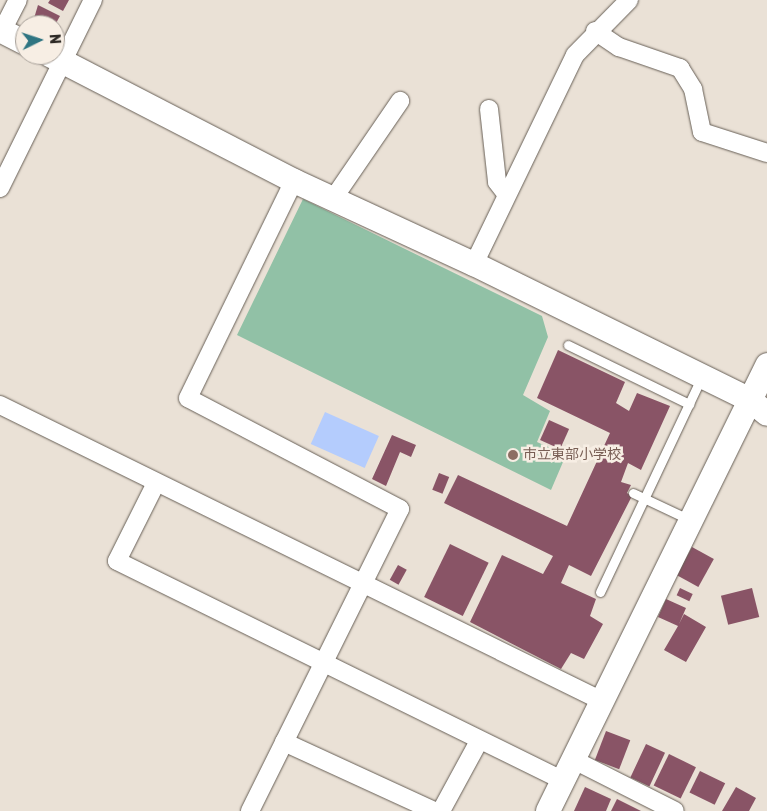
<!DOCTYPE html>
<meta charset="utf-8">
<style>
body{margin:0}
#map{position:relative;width:767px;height:811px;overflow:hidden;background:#eae1d6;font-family:Rubik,"Noto Sans JP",sans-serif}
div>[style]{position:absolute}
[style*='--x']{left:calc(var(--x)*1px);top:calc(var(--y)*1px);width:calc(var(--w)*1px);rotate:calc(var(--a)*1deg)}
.green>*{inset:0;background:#91c1a6}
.water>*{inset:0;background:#b4ccfd;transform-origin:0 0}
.building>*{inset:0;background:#895466;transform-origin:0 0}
.roads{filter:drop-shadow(0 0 1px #675f56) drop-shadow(0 0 1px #675f56)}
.lane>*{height:9px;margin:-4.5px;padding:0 4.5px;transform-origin:4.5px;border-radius:4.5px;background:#fff}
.street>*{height:18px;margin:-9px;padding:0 9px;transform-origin:9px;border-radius:9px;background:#fff}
.secondary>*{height:24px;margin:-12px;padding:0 12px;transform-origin:12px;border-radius:12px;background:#fff}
.dots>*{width:14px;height:14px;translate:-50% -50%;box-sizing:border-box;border:2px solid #f7eee4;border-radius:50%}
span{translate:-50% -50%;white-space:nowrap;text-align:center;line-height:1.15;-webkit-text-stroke:5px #f7eee4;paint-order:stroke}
.education-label{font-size:14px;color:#785e54}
.left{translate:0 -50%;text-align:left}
.north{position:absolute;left:15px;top:15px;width:50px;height:50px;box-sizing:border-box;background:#f7eee4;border:1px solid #a69f98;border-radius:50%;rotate:86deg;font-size:14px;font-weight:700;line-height:20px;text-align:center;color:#2d2925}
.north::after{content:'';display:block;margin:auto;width:18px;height:22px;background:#2f7582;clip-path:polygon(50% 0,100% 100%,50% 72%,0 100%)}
</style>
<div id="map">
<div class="green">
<div style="clip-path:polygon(303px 199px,542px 316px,548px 337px,523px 395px,550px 411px,537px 442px,566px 455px,551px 490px,237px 335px)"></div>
</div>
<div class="water">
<div style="left:325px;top:412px;width:59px;height:35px;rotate:24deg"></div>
</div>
<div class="building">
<div style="clip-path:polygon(50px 0,69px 0,63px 11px,48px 3px)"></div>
<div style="clip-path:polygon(38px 5px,60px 16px,55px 25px,32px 25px)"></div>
<div style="clip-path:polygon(558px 350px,625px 382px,616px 403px,629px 411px,637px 393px,670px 406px,641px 470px,628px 463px,621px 482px,631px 485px,627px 493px,632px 496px,591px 576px,569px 565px,561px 583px,596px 599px,590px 616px,603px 624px,584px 659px,571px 653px,561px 669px,470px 622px,502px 555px,543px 574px,553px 556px,444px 503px,458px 475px,567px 526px,610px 433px,537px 398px)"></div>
<div style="left:549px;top:420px;width:22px;height:22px;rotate:24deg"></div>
<div style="clip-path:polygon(392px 435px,416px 445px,411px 457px,400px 452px,386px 486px,372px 479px)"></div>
<div style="left:439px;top:473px;width:11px;height:18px;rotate:22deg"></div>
<div style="left:450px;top:544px;width:43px;height:59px;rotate:26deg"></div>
<div style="left:692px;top:547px;width:25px;height:32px;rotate:29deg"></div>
<div style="left:398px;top:565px;width:10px;height:17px;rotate:29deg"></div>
<div style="left:680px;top:588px;width:14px;height:8px;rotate:25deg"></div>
<div style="left:752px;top:588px;width:30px;height:32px;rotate:76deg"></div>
<div style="clip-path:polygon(666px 599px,686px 608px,679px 624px,684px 614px,706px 627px,686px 662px,664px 650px,678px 626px,658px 617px)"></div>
<div style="left:606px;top:731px;width:26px;height:31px;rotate:21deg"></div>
<div style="left:646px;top:744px;width:21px;height:37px;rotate:25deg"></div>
<div style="left:669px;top:754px;width:30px;height:35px;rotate:26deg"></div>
<div style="left:700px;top:771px;width:28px;height:24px;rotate:26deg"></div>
<div style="clip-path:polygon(585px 787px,611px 799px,606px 811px,574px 811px)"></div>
<div style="clip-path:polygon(736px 787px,756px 798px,749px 811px,722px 811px)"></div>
<div style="clip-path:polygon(617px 799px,641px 811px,611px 811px)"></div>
</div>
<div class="roads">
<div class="lane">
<div style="--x:568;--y:345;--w:135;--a:26"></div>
<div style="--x:633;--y:493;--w:63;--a:25.3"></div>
<div style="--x:600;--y:592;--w:239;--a:-64.7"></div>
</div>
<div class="street">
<div style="--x:2;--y:31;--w:35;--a:-63"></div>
<div style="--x:595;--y:31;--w:29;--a:34"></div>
<div style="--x:619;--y:47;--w:65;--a:19"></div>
<div style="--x:680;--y:68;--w:25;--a:58"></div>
<div style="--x:693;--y:89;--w:44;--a:78.2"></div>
<div style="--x:702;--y:132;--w:68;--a:17.9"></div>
<div style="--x:489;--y:109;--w:73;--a:83.7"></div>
<div style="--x:497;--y:182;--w:16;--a:52"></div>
<div style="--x:0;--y:188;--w:210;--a:-63.7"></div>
<div style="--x:333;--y:199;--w:119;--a:-55.6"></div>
<div style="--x:474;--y:264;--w:232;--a:-64.2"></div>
<div style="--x:575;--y:55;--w:77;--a:-45.5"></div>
<div style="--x:0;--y:405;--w:669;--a:26.18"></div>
<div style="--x:156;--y:483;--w:87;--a:116.6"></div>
<div style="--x:117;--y:561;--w:496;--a:26.2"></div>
<div style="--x:284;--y:742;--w:165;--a:24.7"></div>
<div style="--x:572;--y:759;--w:115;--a:26.8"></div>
<div style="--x:250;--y:811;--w:337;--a:-63.6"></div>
<div style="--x:400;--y:509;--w:239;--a:-152.4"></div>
<div style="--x:188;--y:398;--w:242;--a:-64"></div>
<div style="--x:441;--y:811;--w:80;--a:-61.5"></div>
</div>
<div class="secondary">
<div style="--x:0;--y:30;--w:28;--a:27"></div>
<div style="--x:50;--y:55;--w:275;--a:27.3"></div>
<div style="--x:294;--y:181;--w:198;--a:24.8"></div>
<div style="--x:474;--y:264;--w:308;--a:26.2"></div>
<div style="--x:750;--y:400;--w:22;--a:39"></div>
<div style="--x:548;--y:811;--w:497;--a:-63.8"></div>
</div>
</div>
<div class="dots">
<div style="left:513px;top:455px;background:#8d6e63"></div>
</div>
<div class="education-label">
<span class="left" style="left:523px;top:455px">市立東部小学校</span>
</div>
<div class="north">N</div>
</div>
